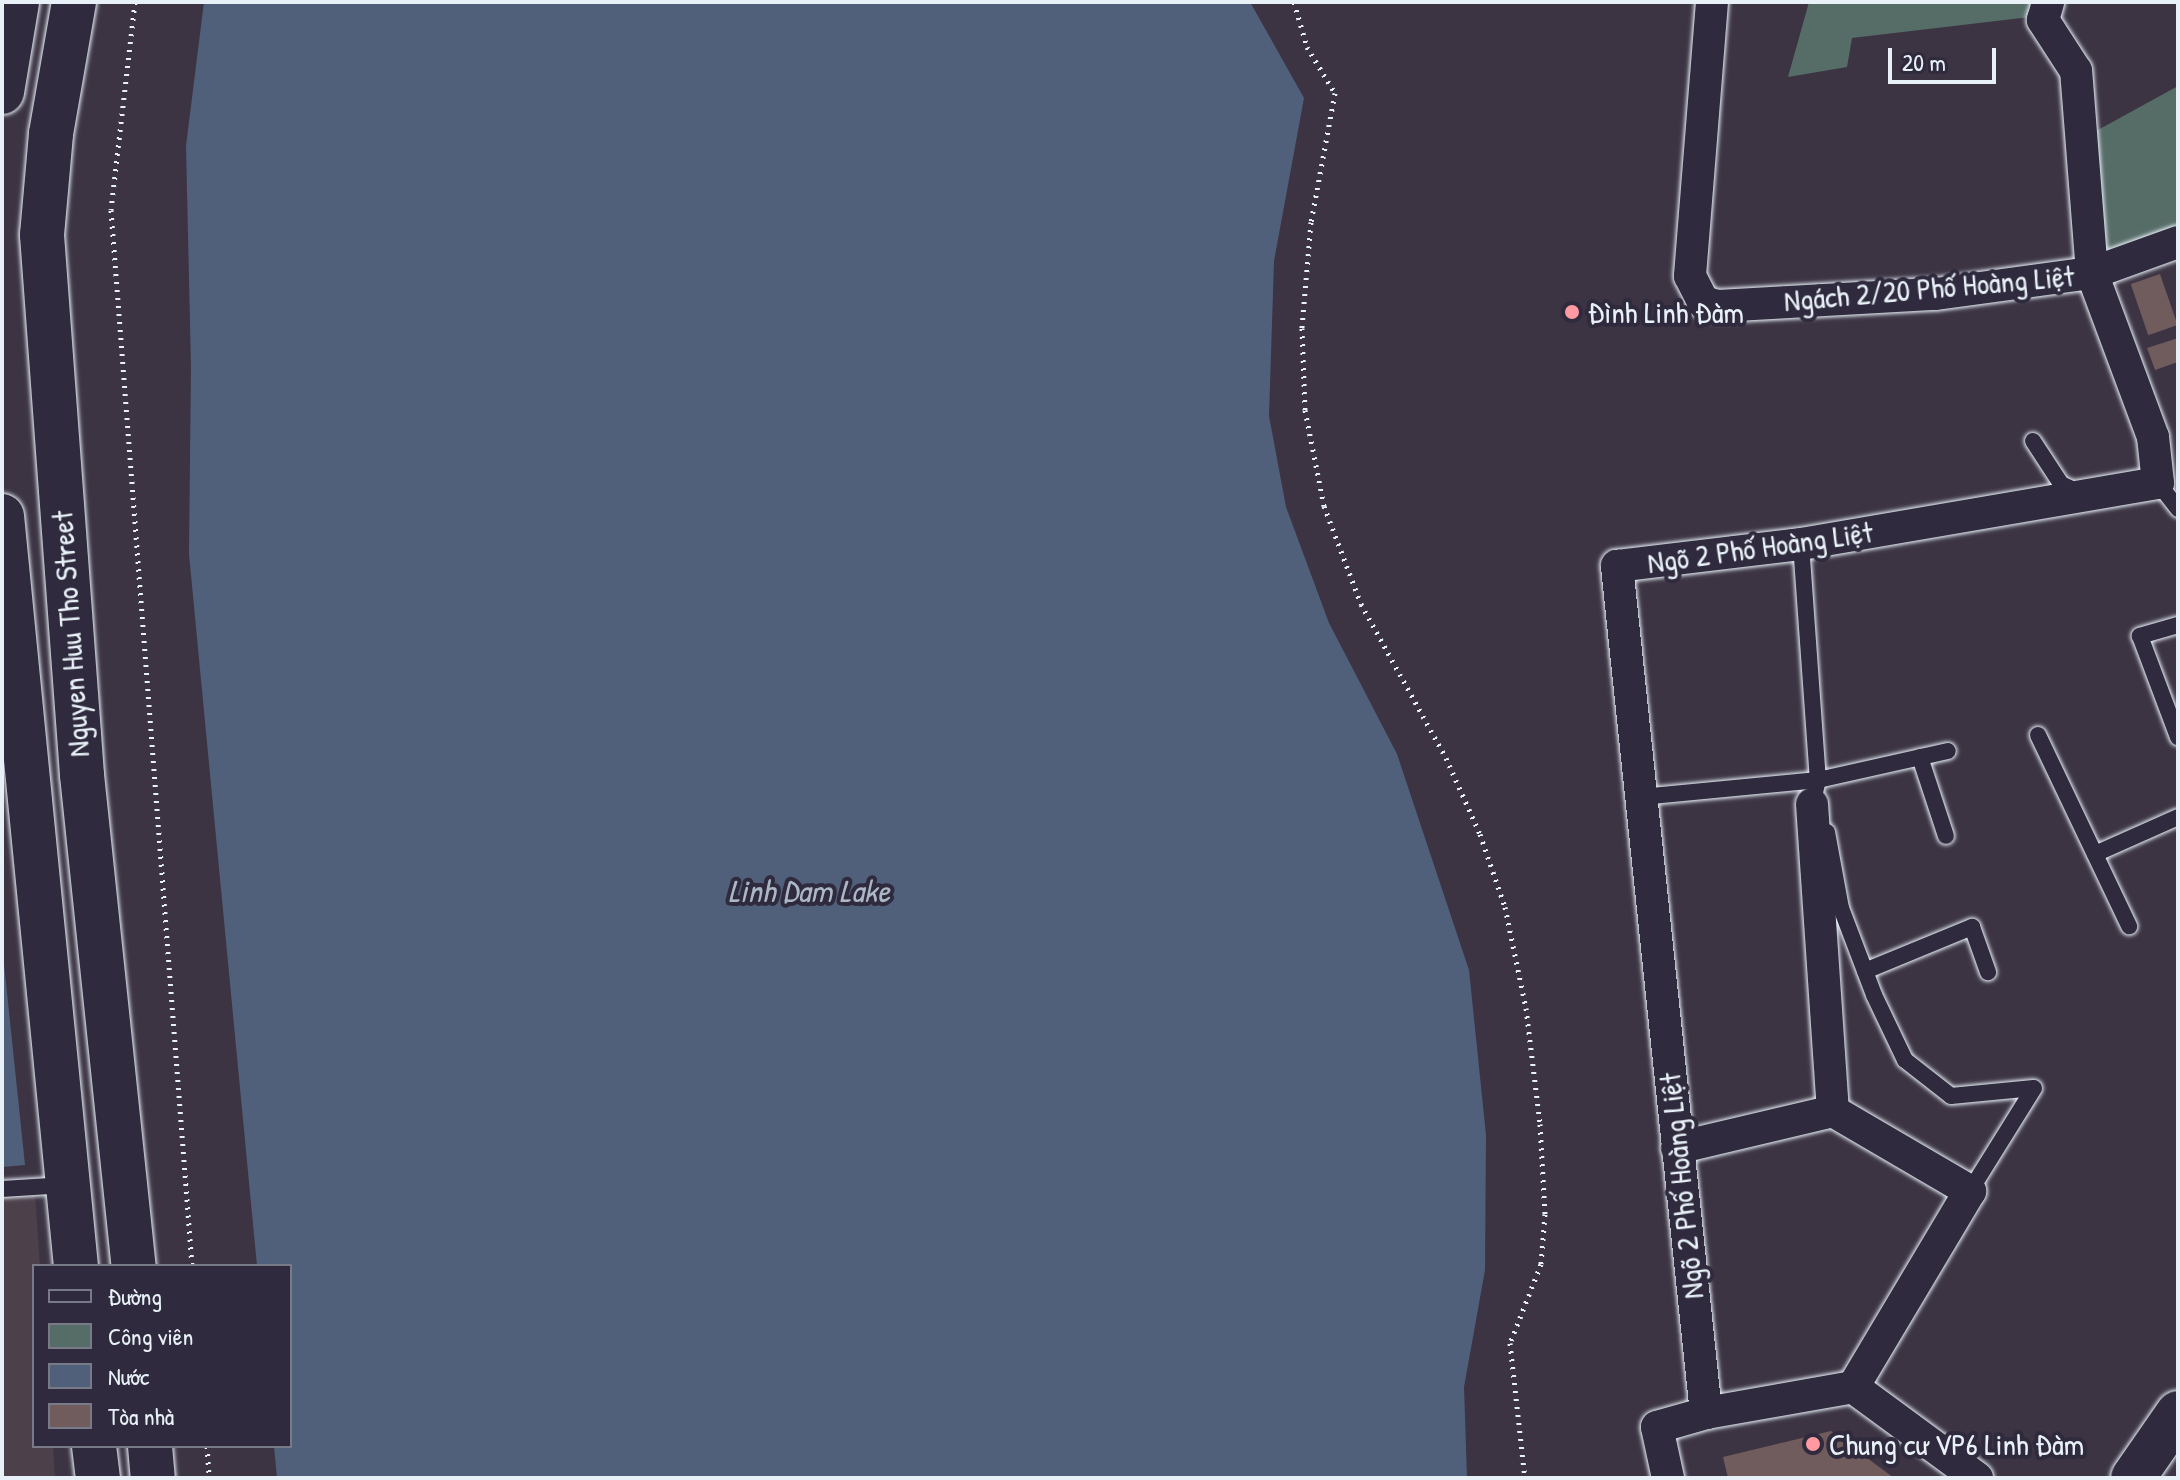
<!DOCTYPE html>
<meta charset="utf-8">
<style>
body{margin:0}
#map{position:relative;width:2180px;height:1480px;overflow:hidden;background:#3c3443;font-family:"Patrick Hand",sans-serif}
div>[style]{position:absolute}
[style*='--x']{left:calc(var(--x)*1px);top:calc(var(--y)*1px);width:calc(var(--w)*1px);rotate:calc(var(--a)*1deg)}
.built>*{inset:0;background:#4c404b}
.green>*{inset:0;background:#566c67}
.water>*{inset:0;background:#51607a}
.building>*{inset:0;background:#705b5d;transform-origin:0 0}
.path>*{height:5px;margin-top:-2.5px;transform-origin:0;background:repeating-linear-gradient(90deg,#e8f1f8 0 2px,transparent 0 8px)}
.roads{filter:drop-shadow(0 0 2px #e8f1f8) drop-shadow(0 0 2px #e8f1f8)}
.service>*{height:16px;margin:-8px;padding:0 8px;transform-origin:8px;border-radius:8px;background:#2f2a3d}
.minor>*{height:32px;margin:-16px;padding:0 16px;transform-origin:16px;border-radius:16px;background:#2f2a3d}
.secondary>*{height:44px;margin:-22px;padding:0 22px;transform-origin:22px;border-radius:22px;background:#2f2a3d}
.primary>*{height:44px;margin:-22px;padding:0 22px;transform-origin:22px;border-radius:22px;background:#2f2a3d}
.dots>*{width:22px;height:22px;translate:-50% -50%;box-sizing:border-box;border:4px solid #2f2a3d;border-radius:50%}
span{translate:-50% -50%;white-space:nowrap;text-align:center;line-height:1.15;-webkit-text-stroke:8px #2f2a3d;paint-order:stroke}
.street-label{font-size:30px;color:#e8f1f8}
.poi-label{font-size:30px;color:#e8f1f8}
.left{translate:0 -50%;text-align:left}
.water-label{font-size:32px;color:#acb7c6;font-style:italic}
.frame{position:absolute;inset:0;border:4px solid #e8f1f8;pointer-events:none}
.legend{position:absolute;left:32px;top:1264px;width:260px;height:184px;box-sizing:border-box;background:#2f2a3d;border:2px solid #797a88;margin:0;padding:10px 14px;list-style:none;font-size:24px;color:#e8f1f8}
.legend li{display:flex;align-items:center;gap:16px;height:40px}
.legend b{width:40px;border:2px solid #797a88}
.scale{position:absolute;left:1888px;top:48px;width:108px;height:36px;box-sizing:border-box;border:4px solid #e8f1f8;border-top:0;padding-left:10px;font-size:24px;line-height:28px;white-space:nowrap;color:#e8f1f8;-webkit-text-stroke:6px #2f2a3d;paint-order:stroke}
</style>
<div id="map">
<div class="built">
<div style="clip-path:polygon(35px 1194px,40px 1266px,34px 1266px,34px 1446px,53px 1446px,55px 1478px,2px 1478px,2px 1196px)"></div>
</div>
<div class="green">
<div style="clip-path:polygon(1809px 2px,2034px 2px,2030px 17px,1852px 38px,1847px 67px,1788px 77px)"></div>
<div style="clip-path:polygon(2178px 86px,2178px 232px,2117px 251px,2103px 247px,2096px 131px)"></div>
</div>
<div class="water">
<div style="clip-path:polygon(204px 2px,1250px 2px,1304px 98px,1274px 261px,1269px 416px,1286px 507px,1329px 623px,1397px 754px,1469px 970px,1486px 1135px,1485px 1270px,1464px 1387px,1467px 1478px,277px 1478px,274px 1446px,290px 1446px,290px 1266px,257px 1266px,189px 554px,191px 367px,186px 146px)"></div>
<div style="clip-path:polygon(2px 945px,25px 1165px,2px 1167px)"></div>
</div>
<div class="building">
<div style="left:2160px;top:274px;width:54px;height:31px;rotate:71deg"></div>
<div style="clip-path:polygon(2178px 338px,2178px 362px,2155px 370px,2147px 348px)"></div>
<div style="clip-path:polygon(1831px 1431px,1894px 1478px,1728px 1478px,1723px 1457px)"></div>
</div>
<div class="path">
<div style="--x:135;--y:2;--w:209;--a:96.6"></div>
<div style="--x:111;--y:210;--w:1059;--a:85.61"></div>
<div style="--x:1294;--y:2;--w:47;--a:73.9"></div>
<div style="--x:1307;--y:47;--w:54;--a:58.7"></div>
<div style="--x:1335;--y:93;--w:131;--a:100.5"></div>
<div style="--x:1311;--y:222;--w:106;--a:94.9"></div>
<div style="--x:1302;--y:328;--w:82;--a:87.9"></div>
<div style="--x:1305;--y:410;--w:98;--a:78.8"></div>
<div style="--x:1324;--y:506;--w:105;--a:69.3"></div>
<div style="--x:1361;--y:604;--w:176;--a:61.1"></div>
<div style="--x:1446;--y:758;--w:83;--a:65.9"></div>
<div style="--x:1480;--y:834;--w:77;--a:71.1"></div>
<div style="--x:1505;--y:907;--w:103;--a:78.3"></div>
<div style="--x:1526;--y:1008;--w:117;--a:83.1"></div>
<div style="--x:1540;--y:1124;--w:90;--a:86.8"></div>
<div style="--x:1545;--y:1214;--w:50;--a:94.6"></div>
<div style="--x:1541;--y:1264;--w:85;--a:111.4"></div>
<div style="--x:1510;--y:1343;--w:136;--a:83.7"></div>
<div style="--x:207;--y:1446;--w:32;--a:86"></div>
</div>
<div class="roads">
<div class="service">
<div style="--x:2033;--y:441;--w:51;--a:56.9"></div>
<div style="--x:2061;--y:484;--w:21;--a:25"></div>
<div style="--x:2158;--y:483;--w:33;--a:52"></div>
<div style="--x:1801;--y:544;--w:237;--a:85.9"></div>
<div style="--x:1818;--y:780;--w:25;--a:104"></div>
<div style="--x:1812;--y:804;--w:5;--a:53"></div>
<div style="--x:2178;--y:625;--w:40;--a:164"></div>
<div style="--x:2140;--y:636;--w:108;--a:69.4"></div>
<div style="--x:2038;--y:735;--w:212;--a:64.5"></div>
<div style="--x:1920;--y:757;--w:83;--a:71.8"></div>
<div style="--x:1641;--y:797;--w:178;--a:-5.5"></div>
<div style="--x:1818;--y:780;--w:133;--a:-12.6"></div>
<div style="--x:1827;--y:832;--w:77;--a:79.6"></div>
<div style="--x:1841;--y:908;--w:93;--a:69.2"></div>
<div style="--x:1874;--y:995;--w:72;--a:64.5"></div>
<div style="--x:1905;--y:1060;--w:58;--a:38"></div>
<div style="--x:1951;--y:1096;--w:83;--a:-5.5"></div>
<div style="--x:2095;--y:854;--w:91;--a:-24"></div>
<div style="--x:1865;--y:971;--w:116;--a:-22.4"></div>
<div style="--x:1972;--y:927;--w:48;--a:70.4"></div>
<div style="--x:2;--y:1189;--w:64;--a:-3.6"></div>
<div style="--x:1970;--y:1191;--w:121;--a:-58.1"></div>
</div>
<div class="minor">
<div style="--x:1712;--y:2;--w:275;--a:94.6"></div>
<div style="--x:1690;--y:276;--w:29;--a:63"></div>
<div style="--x:1703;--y:302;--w:16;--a:15"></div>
<div style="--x:1718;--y:306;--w:218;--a:-3.2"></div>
<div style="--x:1936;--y:294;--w:157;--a:-7.7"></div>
<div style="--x:2092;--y:273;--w:91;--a:-19.8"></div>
<div style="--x:1812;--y:804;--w:308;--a:86.1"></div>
<div style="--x:1833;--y:1111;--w:159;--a:30.3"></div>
<div style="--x:1970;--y:1191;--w:228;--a:120.8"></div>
<div style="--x:1677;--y:1148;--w:160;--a:-13.3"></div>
<div style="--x:1706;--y:1413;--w:149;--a:-10"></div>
<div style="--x:1853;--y:1387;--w:154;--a:36.3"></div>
<div style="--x:1668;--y:1478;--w:52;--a:-102.2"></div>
<div style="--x:1657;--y:1427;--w:51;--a:-15.9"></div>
<div style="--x:1706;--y:1413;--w:852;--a:-96"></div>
<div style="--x:1617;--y:566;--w:185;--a:-6.8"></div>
<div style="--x:1801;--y:544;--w:362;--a:-9.7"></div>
<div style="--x:2158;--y:483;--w:46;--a:-96.2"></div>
<div style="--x:2153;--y:437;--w:175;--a:-110.4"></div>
<div style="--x:2092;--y:273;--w:203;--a:-94.5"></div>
<div style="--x:2076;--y:71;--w:61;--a:-122.9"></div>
<div style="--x:2043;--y:20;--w:19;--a:-74"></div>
</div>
<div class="secondary">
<div style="--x:74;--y:2;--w:134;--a:99.9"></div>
<div style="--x:51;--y:134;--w:101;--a:95.1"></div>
<div style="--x:42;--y:235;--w:541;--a:85.76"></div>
<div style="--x:82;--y:775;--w:494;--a:84"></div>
<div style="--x:2;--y:92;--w:91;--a:-80.5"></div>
<div style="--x:2;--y:516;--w:754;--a:84.37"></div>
<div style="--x:94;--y:1446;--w:32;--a:83"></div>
<div style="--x:150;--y:1446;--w:32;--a:85"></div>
</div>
<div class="primary">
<div style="--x:2133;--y:1478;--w:79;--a:-55.3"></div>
</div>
</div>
<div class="dots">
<div style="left:1572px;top:312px;background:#ff9aa2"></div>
<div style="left:1813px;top:1444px;background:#ff9aa2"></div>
</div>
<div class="street-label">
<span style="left:1929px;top:288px;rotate:-5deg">Ngách 2/20 Phố Hoàng Liệt</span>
<span style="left:1760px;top:547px;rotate:-8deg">Ngõ 2 Phố Hoàng Liệt</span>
<span style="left:70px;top:634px;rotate:-94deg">Nguyen Huu Tho Street</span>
<span style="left:1681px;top:1186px;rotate:-96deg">Ngõ 2 Phố Hoàng Liệt</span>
</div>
<div class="poi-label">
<span class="left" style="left:1588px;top:312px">Đình Linh Đàm</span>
<span class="left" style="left:1829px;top:1444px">Chung cư VP6 Linh Đàm</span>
</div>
<div class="water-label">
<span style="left:809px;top:891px">Linh Dam Lake</span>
</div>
<div class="frame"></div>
<ul class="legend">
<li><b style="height:10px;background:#2f2a3d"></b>Đường</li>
<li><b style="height:22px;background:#566c67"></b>Công viên</li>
<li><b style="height:22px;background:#51607a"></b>Nước</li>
<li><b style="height:22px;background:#705b5d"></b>Tòa nhà</li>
</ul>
<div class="scale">20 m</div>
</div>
